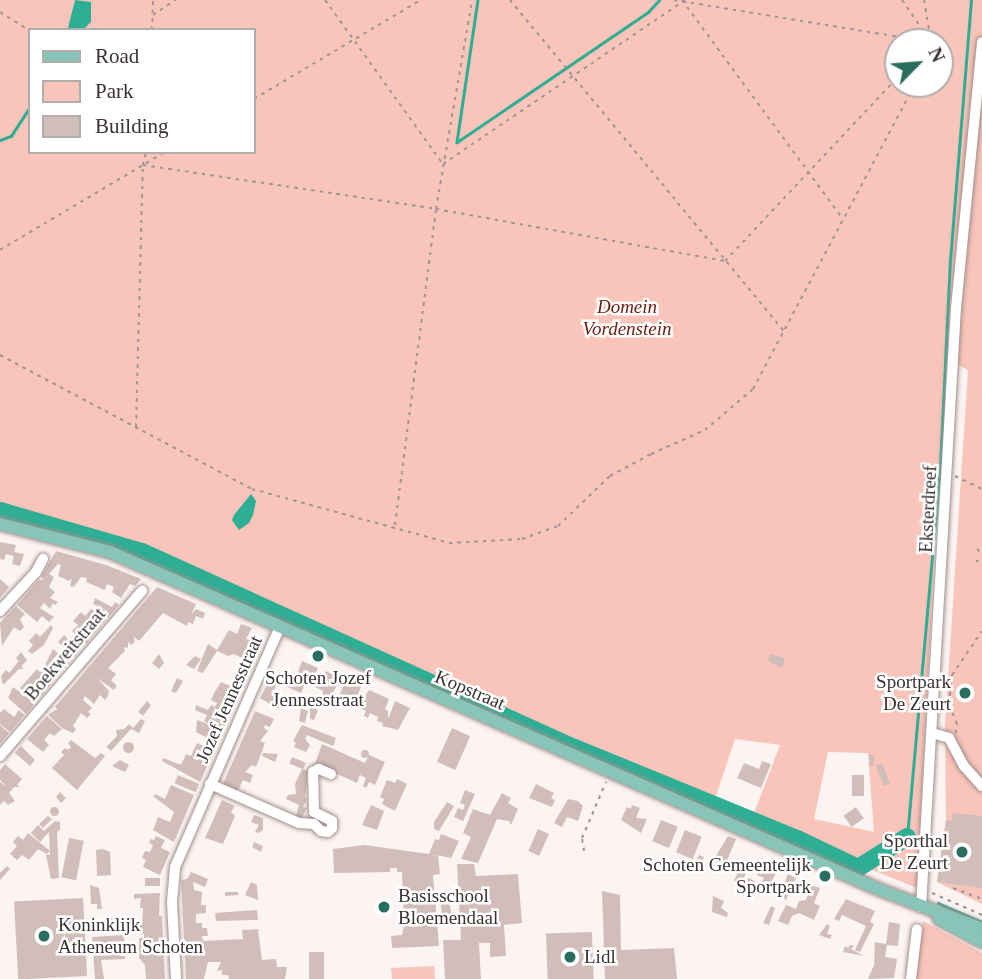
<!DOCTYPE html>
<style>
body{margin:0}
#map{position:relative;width:982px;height:979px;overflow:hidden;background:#fcf4f3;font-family:Georgia,serif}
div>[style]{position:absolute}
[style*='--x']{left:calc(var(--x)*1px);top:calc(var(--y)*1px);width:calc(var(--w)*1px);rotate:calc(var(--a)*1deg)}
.green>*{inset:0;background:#f9c4b9}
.water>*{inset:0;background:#2eae95}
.stream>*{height:2.5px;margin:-1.25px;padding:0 1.25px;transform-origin:1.25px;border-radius:1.25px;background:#2eae95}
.river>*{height:18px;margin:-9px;padding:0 9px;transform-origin:9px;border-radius:9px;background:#2eae95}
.building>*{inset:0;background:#d1beba;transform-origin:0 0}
.round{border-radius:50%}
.path>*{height:2px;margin-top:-1px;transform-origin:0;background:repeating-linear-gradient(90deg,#9e9695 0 3.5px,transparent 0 8.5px)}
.roads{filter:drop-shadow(0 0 2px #a18f8c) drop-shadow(0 0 2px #a18f8c)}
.minor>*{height:10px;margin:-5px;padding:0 5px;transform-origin:5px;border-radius:5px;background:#fff}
.major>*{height:12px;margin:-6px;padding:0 6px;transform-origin:6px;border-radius:6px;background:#88c4b7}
.dots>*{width:19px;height:19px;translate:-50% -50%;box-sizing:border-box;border:4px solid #fff;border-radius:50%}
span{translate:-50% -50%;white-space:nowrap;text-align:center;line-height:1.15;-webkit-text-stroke:5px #fff;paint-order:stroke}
.park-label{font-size:19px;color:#6d1d11;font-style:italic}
.street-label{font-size:19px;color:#393230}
.poi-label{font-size:19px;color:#393230}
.right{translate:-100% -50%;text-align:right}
.left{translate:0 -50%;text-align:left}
.legend{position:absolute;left:28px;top:28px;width:228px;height:126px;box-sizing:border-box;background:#fff;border:2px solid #b0adac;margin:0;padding:9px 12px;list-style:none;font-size:21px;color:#393230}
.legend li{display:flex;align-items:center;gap:14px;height:35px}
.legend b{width:35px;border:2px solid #b0adac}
.north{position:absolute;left:884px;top:28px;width:70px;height:70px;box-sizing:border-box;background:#fff;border:2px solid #b0adac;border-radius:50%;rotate:65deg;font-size:19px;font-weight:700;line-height:28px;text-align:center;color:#393230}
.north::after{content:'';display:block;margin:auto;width:24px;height:32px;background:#296d5e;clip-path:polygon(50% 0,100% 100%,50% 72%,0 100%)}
</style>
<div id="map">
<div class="green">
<div style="clip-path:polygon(evenodd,0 0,982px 0,982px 904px,937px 882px,946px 820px,945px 725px,968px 370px,944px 358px,917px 888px,751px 821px,780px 745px,735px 739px,713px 805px,142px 556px,0 515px,0 0,30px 30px,254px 30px,254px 152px,30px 152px,30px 30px,0 0,898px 42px,940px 42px,940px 84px,898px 84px,898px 42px,0 0,828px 752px,868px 753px,874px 832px,814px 819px,828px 752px)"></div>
<div style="clip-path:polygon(923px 921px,982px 953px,982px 979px,916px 979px)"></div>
<div style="clip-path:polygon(434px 966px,435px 979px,392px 979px,391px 968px)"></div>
</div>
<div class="water">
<div style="clip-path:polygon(75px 0,91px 2px,91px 22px,83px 30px,68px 28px)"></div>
<div style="clip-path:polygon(251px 494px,256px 501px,253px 515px,249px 523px,239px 530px,232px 520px,234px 515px)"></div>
</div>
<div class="stream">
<div style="--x:478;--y:0;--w:144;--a:98.4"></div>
<div style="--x:457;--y:142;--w:231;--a:-34.2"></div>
<div style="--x:648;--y:12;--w:16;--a:-47"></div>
<div style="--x:0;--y:140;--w:12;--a:-20"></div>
<div style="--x:11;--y:136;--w:35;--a:-57"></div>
<div style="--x:907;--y:837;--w:374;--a:-84.9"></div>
<div style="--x:940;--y:464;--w:203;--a:-87.2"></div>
<div style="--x:950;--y:261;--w:262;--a:-85.4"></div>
<div style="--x:938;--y:903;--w:48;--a:23.4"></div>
</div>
<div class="river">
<div style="--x:0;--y:511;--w:148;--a:16.1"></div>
<div style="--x:142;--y:552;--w:475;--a:24.4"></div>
<div style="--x:575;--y:748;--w:240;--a:22.3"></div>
<div style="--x:797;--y:839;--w:68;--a:25.4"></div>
<div style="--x:858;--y:868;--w:58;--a:-32.3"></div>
</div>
<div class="building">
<div style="clip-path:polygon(0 542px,16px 545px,14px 552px,24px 554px,20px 566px,12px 564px,14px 556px,6px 554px,4px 560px,0 559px)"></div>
<div style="clip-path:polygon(56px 551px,106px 565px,141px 579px,135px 586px,130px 584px,121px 598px,112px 592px,114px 587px,107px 584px,105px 590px,86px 582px,87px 578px,81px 577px,74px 587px,70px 586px,72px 578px,69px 581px,58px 576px,61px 565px,58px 564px,49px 574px,54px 577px,49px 587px,55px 592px,50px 598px,58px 602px,55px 605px,53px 603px,50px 609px,44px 603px,40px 608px,54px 617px,49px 622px,42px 616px,37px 622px,17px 605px,38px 581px,44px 579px,41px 577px)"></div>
<div style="clip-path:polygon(0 579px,9px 587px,0 598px)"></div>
<div style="clip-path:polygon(157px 587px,196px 604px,191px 615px,196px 609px,205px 613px,203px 619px,196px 616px,193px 624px,188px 622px,187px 626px,163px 613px,139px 641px,133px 636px,135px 641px,132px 645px,128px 642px,128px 648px,124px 647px,125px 651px,108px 668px,116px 674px,111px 680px,117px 686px,114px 690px,97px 678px,109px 691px,108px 696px,105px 700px,100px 695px,94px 704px,85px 696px,83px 700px,92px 708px,88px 712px,91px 714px,87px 718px,81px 713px,73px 726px,76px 729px,73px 733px,62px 728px,48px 715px,57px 709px,55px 707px)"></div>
<div style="clip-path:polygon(95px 598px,112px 607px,115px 602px,119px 605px,108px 618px,104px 614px,102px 617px,106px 620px,86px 644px,72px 631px,78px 625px,73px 621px,81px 612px,85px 616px,91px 609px,98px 614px,102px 609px,93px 604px)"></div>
<div style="clip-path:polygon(16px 606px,25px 614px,20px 619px,24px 627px,20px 631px,14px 627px,2px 646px,0 623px)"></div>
<div style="clip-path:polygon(241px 624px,252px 628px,246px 639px,262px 643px,255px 657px,245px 653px,242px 658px,234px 654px,228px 656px,217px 651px,203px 673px,197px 671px,208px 644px,217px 650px,229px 630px,237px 634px)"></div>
<div style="clip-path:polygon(51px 625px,53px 628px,44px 645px,32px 654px,28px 651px,33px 645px,29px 641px,36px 633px,40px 637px)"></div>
<div style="clip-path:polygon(64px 635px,69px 640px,72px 636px,77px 641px,74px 644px,80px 650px,75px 657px,58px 642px)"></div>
<div style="clip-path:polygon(53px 649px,69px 663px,36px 702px,20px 688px,37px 669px,40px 672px,43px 669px)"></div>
<div style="clip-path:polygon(21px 652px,27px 660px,21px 667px,24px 669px,19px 669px,3px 685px,1px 676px,6px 670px,9px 673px,19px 661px,16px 658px)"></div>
<div style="clip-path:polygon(159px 654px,164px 663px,159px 669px,152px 663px)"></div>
<div style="clip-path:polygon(770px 654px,785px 658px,782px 668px,768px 661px)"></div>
<div style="clip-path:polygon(195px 656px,201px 659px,194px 669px,186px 665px)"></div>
<div style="clip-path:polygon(302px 661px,318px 668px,311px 683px,306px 681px,301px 693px,285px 686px,287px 680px,300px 686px,301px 683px,295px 681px)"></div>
<div style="clip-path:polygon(326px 671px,341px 678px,329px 700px,323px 697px,323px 691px,315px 687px)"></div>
<div style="clip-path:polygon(235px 675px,245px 679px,217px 743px,196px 732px,197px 720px,211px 725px,204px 721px,207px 715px,195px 710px,196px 705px,208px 710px,211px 705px,215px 707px,217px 703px,211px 700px,214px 693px,221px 682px,230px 686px)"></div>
<div style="clip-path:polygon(177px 678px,183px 681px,176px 693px,171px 691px)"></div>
<div style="clip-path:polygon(346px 680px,361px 687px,356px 699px,349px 695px,344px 706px,336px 703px)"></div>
<div style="clip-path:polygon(269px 681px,277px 684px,273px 692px,284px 700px,278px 709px,260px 698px)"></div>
<div style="clip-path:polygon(13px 687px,35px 703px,26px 714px,8px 698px)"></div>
<div style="clip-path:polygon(369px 690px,389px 699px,385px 709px,388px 711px,388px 719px,395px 701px,410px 708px,398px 730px,382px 726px,383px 723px,377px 721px,378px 717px,370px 713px,368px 718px,364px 716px,366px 711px,358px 707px)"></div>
<div style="clip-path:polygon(147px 701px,151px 705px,143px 716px,138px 712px)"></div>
<div style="clip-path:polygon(301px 708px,308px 711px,305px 723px,299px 721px)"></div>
<div style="clip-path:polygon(310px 708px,318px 710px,314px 720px,310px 719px)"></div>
<div style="clip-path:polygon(4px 709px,14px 717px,19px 710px,24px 715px,10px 732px,0 724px,0 713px)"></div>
<div style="clip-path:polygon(255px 711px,274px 719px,270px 727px,265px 725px,264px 728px,268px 731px,260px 741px,265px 743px,256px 767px,252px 765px,245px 772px,253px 775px,250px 783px,243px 780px,238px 791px,223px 784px)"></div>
<div style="clip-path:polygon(47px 716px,62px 729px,54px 736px,50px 733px,44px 740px,49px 745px,43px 752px,27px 739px)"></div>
<div style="clip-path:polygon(141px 719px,145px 721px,139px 733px,131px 729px,111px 751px,106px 747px,117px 736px,116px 730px,124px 729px,129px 724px,133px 728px)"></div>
<div style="clip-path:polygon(0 725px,9px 733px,0 744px)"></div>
<div style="clip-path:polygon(302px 725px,336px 738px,333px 746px,307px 735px,305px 739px,310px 745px,306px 752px,294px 747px,296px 743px,293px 741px)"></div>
<div style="left:452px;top:728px;width:20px;height:37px;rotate:24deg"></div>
<div style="clip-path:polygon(71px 740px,95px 758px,101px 753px,105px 756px,77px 790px,52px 768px,64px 755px,61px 752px,65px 748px,68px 750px,71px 747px,68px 743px)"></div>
<div class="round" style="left:122.5px;top:741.5px;width:11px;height:11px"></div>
<div style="clip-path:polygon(197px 743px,214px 751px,200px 782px,162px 761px,163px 758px,181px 765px,186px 754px,191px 756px)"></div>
<div style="clip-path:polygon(322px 744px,365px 763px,369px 755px,385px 762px,375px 785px,369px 782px,366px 788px,363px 786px,366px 778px,360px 775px,357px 783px,315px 764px)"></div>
<div style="clip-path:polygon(21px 746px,35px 760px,30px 766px,15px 753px)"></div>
<div class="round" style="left:361px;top:750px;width:8px;height:8px"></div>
<div style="clip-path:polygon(263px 753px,278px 754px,275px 762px,262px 756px)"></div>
<div style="left:869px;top:755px;width:5px;height:11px"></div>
<div style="left:292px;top:757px;width:15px;height:7px;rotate:23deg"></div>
<div style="clip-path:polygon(120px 760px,129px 765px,125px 772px,112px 766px)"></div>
<div style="clip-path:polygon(762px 761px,771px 764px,761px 788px,737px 778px,744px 763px,759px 769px)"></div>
<div style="left:882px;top:763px;width:22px;height:7px;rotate:68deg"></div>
<div style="clip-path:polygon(5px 764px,22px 779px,17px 785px,20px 787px,14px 787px,9px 793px,15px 801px,8px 805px,4px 801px,0 805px,0 782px,7px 787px,0 780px,0 770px)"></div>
<div style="clip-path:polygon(302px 769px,308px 771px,305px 798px,307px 799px,303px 807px,307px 808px,302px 818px,296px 816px,299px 805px,286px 799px,288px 795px,296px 794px,295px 784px)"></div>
<div style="left:178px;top:775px;width:23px;height:9px;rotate:23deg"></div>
<div style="left:852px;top:775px;width:12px;height:21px"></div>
<div style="clip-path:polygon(397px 779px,407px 784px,395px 811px,382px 804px,384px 799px,380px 797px,387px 780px,395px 783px)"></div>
<div style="clip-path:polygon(536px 784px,554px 793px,551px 798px,555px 800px,552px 807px,529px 798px)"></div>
<div style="clip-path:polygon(171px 785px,194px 795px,174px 842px,153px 830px,158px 817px,170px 822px,174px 812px,153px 796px,155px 794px,165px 799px)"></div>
<div style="clip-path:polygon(465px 790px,475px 794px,463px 821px,454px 817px,458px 808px,463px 810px,465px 805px,460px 803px)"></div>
<div style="clip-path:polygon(60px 792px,66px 798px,61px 803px,56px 797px)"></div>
<div style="clip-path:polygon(502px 793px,511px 798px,508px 803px,518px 809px,511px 825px,509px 821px,497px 819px,478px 863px,461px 859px,471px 837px,463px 833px,473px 809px,490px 815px)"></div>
<div style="clip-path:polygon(568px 799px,578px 801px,583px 806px,578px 821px,567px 817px,562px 827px,554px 823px)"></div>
<div style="clip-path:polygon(222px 800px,235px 806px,231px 812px,235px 816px,223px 844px,205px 838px)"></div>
<div style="clip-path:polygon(447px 802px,454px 806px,439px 831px,434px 829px,434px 822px)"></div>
<div style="clip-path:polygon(371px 805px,384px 811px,377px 830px,362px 825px)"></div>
<div style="clip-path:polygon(632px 805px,640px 808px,636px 818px,647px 819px,641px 833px,621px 820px,627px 807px,631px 809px)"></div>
<div class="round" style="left:49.5px;top:806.5px;width:9px;height:9px"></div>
<div style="left:856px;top:807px;width:14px;height:15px;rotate:56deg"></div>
<div style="clip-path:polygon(953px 813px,982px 816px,982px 888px,937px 882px,946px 820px,952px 821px)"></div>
<div style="clip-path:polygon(254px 815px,263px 818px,263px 830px,259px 833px,255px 832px,259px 825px,251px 822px)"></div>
<div style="clip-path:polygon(48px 816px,52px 819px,43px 828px,39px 824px)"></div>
<div style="left:661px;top:820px;width:18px;height:23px;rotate:22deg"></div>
<div style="clip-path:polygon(55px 821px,60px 822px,60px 830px,57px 832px,59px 878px,51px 879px,46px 855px,50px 855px,49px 832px,40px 842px,31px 833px,38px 825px,44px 831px)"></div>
<div style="left:538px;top:829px;width:12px;height:24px;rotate:24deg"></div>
<div style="left:685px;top:830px;width:18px;height:24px;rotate:22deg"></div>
<div style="clip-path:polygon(28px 833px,50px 851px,47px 854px,38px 849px,29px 860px,22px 855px,17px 860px,10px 854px,17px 846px,13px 842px,18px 836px,23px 840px)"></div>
<div style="clip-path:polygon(441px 834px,459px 841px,451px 858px,430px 854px,438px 856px,440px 874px,433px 875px,439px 946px,392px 948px,391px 936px,402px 935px,404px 925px,402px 872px,397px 872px,397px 868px,390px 868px,390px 872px,334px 873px,333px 849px,364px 845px,429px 854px,435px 839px,439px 840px)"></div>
<div style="clip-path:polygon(156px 836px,165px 840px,161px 848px,170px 852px,160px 875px,143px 867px,146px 860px,142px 858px,145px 851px,150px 852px,153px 845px,149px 843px,151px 839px,154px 840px)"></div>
<div style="clip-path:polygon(728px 836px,736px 839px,722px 872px,718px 870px,717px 873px,712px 871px,717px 860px,714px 859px)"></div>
<div style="left:69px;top:838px;width:15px;height:40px;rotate:11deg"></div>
<div style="clip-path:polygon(254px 842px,263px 846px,261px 852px,252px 847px)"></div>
<div style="clip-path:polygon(103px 849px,110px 852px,111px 875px,97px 876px,96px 850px)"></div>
<div style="clip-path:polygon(699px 855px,704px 857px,699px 867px,695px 865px)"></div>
<div style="clip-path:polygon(737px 859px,750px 865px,741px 884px,734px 881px,737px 874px,731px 872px)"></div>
<div style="clip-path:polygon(457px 864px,474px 864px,476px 876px,518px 874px,522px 923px,504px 925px,506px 956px,490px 957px,490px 943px,479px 943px,481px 979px,445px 979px,443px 940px,461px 940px)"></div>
<div style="clip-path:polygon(762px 864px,777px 871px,769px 887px,761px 883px,764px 878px,757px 875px)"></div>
<div style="clip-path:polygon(7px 866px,10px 869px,0 880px,0 873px)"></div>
<div style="clip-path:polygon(191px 872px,208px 879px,205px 887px,193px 882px,194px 890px,202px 892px,201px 905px,206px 905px,206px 913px,196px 914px,196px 923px,202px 923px,202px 928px,207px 928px,208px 936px,202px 936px,203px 941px,243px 939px,242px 930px,258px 929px,262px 960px,276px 959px,277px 967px,287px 967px,285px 979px,229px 979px,228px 975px,222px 975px,222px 970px,217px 971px,221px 962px,208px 962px,204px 979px,186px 979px,181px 880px,187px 879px)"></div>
<div style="clip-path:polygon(788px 874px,796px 878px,786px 900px,779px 897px)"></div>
<div style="left:145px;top:878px;width:15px;height:8px"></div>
<div style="clip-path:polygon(748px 878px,755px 881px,752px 888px,745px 886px)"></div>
<div style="clip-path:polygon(251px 882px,257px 885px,258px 900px,245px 895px)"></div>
<div style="clip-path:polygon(90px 885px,99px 888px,102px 909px,97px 909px,97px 904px,91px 904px)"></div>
<div style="clip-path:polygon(811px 885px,820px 888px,814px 903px,820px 906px,814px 920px,799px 913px,792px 916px,788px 925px,778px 921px,786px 905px,796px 909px,799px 901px,806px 900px)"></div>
<div style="clip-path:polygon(602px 891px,620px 895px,621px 950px,674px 948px,677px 979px,605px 979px)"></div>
<div style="clip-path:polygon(225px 892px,238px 892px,238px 895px,225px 896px)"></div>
<div style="clip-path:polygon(160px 893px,159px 916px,162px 916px,165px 979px,146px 979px,145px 965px,139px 958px,139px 938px,144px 938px,144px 934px,139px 934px,138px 925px,142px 925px,143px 908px,140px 908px,141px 898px,134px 899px,134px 894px)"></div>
<div style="clip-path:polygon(713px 896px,724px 901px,721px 908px,728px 913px,727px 917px,712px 912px)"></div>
<div style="left:83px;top:898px;width:78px;height:69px;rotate:87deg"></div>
<div style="clip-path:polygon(846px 899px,875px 911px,870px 922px,874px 924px,860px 952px,855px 950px,866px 926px,842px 915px,839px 921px,834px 919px)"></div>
<div style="clip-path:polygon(441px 904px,450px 905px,451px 912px,455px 913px,455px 921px,442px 921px)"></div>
<div style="clip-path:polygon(771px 906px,775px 908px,769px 925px,763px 923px)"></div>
<div style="clip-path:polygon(257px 910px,258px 920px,216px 921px,215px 913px)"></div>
<div style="clip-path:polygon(107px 918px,118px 918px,118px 924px,107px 926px)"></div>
<div style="clip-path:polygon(889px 922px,900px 924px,898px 946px,887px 945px,885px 957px,897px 959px,894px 978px,868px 979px,874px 965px,875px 942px,886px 944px)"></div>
<div style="clip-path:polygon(827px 924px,830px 926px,827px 934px,832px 935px,830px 939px,819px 935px)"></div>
<div style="left:592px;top:932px;width:47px;height:46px;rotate:88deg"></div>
<div style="clip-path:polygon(124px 935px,125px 959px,101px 960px,104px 979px,95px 979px,92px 937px)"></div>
<div style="clip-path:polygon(850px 945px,854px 946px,851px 949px,864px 956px,843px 952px,845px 946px,848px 948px)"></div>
<div style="left:309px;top:952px;width:15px;height:27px"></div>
</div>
<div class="path">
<div style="--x:325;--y:0;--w:202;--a:54.3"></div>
<div style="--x:443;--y:164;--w:292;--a:-34.1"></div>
<div style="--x:510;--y:0;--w:430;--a:50.4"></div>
<div style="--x:674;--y:0;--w:260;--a:9.3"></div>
<div style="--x:682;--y:0;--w:272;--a:53.7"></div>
<div style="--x:902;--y:0;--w:51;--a:55.4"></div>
<div style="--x:924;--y:0;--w:42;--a:80.3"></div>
<div style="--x:0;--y:12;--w:36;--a:32"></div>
<div style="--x:153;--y:15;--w:27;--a:-34"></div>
<div style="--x:152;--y:30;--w:30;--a:-88"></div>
<div style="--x:254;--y:99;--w:194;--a:-30.7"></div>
<div style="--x:143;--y:165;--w:296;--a:8.5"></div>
<div style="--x:436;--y:209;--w:294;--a:10.2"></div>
<div style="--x:725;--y:261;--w:253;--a:-46.8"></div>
<div style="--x:0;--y:250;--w:192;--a:-30.7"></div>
<div style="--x:0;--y:355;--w:285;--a:28"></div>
<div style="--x:252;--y:489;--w:204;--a:15.3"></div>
<div style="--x:449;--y:543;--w:73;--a:-3.1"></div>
<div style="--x:522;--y:539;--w:38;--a:-20"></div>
<div style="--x:558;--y:526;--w:72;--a:-43.9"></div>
<div style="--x:610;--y:476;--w:47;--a:-28.2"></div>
<div style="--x:651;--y:454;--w:59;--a:-24"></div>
<div style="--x:705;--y:430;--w:63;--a:-40.5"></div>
<div style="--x:753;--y:389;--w:345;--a:-62"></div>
<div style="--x:136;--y:427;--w:262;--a:-88.5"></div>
<div style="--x:143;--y:165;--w:13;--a:-77"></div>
<div style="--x:955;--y:476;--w:30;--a:26"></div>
<div style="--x:395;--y:525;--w:319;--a:-82.6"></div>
<div style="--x:436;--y:209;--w:212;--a:-80.2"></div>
<div style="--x:977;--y:549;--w:7;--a:45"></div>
<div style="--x:976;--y:562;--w:8;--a:-40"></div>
<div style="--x:956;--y:733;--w:9;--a:-84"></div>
<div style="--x:957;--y:724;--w:22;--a:-112"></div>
<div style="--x:949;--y:704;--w:29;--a:-84"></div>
<div style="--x:952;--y:675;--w:53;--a:-55.7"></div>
<div style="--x:584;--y:851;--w:13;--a:-99"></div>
<div style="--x:582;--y:838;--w:61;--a:-66.8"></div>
<div style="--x:953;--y:888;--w:31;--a:21"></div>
<div style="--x:932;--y:893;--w:55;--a:23.7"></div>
</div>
<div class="roads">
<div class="minor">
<div style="--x:0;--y:611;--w:53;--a:-47.3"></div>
<div style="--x:36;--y:572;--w:15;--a:-62"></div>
<div style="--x:932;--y:733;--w:18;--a:16"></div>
<div style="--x:949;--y:738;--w:32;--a:62"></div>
<div style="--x:964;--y:766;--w:27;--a:48"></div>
<div style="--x:0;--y:756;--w:218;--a:-49.3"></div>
<div style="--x:210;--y:784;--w:97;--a:23.7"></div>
<div style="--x:299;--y:823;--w:15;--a:4"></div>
<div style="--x:314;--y:824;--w:10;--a:45"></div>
<div style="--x:321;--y:831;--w:7;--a:8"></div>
<div style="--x:328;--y:832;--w:6;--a:-45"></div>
<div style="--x:332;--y:828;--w:7;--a:-90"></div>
<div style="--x:332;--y:821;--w:20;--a:-153"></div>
<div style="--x:314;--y:812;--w:40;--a:-91.4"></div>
<div style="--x:313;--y:772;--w:7;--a:-27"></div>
<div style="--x:319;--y:769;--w:13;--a:23"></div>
<div style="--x:921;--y:907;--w:600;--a:-86.66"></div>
<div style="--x:956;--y:308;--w:267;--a:-84.4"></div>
<div style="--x:176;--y:979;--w:77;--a:-93"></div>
<div style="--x:172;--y:902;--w:35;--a:-85"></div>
<div style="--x:175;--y:867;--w:260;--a:-66.4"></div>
<div style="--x:911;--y:979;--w:50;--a:-83.2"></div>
</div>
<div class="major">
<div style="--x:0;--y:524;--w:114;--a:14.3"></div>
<div style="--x:110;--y:552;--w:839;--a:23.69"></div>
<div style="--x:878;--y:889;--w:111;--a:21"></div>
<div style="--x:939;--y:919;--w:49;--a:28.1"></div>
</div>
</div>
<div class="dots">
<div style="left:318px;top:656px;background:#296d5e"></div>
<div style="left:965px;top:693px;background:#296d5e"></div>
<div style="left:962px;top:852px;background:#296d5e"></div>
<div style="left:825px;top:876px;background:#296d5e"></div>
<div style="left:384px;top:907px;background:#296d5e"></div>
<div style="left:44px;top:936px;background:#296d5e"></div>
<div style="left:570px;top:957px;background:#296d5e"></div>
</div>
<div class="park-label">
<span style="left:627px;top:318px">Domein<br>Vordenstein</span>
</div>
<div class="street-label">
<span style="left:928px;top:509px;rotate:-87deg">Eksterdreef</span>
<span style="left:65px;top:654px;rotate:-50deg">Boekweitstraat</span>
<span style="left:470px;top:690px;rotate:23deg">Kopstraat</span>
<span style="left:229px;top:699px;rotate:-66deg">Jozef Jennesstraat</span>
</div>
<div class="poi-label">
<span style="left:318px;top:689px">Schoten Jozef<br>Jennesstraat</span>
<span class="right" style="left:951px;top:693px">Sportpark<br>De Zeurt</span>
<span class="right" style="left:948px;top:852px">Sporthal<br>De Zeurt</span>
<span class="right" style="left:811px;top:876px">Schoten Gemeentelijk<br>Sportpark</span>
<span class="left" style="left:398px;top:907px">Basisschool<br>Bloemendaal</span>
<span class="left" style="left:58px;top:936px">Koninklijk<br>Atheneum Schoten</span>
<span class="left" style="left:584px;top:957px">Lidl</span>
</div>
<ul class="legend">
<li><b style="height:9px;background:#88c4b7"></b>Road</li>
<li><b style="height:19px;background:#f9c4b9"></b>Park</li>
<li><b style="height:19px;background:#d1beba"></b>Building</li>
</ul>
<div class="north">N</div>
</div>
